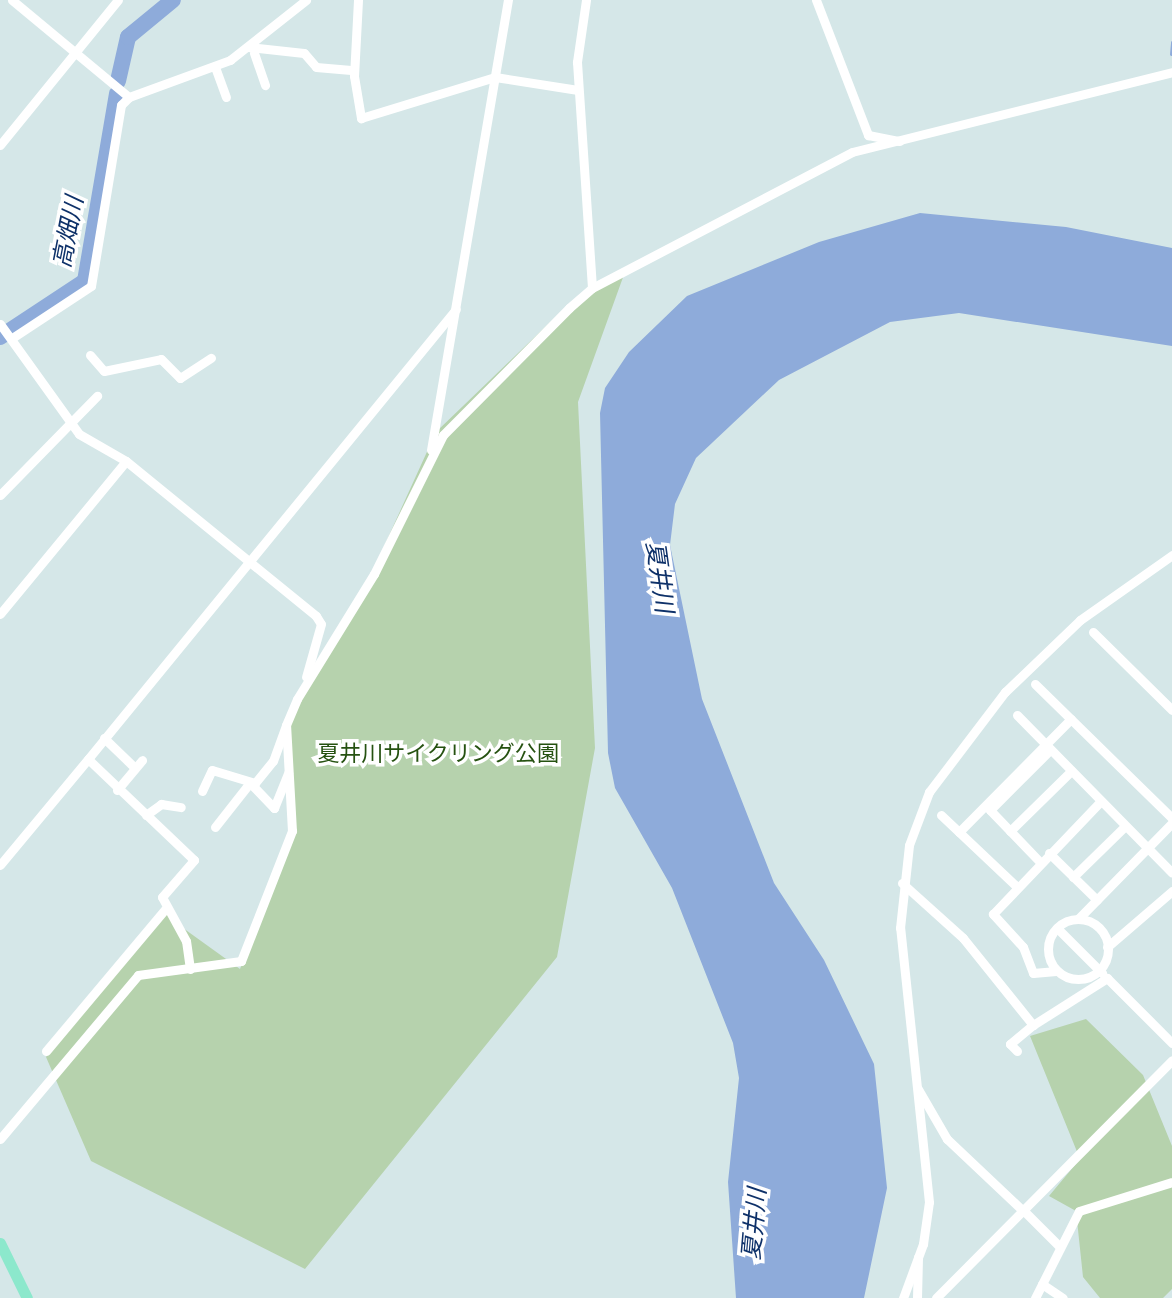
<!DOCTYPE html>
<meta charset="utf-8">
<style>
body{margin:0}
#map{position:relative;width:1172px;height:1298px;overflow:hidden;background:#d5e7e8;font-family:"DM Sans","Noto Sans JP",sans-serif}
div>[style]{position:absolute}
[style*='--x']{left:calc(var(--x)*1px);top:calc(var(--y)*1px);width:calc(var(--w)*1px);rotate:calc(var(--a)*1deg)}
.green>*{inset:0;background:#b6d2ad}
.water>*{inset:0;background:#8eabda}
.stream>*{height:3px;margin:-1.5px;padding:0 1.5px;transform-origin:1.5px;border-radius:1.5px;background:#8eabda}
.river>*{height:16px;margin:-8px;padding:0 8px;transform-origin:8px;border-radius:8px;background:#8eabda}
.minor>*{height:9px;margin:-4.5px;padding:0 4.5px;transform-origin:4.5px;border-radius:4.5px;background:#fff}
.minor>.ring{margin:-4.5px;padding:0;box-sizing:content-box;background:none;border:9px solid #fff;border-radius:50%}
.major>*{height:11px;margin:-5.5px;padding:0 5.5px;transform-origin:5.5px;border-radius:5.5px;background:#8ce8cc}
span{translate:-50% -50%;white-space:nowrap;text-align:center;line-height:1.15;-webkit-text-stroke:7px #fff;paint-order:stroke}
.park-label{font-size:22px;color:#265211}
.water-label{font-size:24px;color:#0e3169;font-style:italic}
</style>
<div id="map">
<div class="green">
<div style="clip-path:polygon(626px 269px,578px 402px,595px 748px,557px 957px,305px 1269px,91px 1161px,46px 1057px,170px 909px,183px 928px,240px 969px,292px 831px,283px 727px,371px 575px,436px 432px,569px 304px)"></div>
<div style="clip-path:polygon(1086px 1019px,1143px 1075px,1172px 1146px,1172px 1289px,1163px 1298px,1100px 1298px,1083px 1277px,1076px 1211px,1049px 1196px,1080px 1159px,1030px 1036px)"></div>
</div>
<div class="water">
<div style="clip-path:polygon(920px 213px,1066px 227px,1172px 248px,1172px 346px,959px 313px,890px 322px,779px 380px,696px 458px,675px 504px,670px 545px,702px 699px,774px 883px,824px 960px,874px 1064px,887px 1188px,864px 1298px,736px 1298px,728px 1182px,739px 1078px,733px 1043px,672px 888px,615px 788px,608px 753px,600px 413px,605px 388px,629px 352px,687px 296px,819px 242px)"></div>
</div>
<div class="stream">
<div style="--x:1171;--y:54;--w:12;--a:-85"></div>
</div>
<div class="river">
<div style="--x:118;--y:81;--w:45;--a:-77.2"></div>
<div style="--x:128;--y:37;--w:58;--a:-39.4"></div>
<div style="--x:0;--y:337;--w:102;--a:-33.4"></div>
<div style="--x:85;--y:281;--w:190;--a:-80.3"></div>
</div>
<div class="minor">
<div style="--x:12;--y:0;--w:152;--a:39.7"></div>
<div style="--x:129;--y:97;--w:11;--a:135"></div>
<div style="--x:121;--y:105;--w:183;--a:99.4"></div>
<div style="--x:91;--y:286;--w:95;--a:146.6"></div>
<div style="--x:358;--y:0;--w:76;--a:93"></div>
<div style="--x:354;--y:76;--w:43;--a:80.5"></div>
<div style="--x:361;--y:118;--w:140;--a:-17"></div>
<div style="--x:495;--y:77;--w:84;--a:8.9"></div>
<div style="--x:586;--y:0;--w:63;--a:98.3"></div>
<div style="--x:577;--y:62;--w:226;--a:86.2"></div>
<div style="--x:816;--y:0;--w:145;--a:68.9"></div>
<div style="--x:868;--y:135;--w:32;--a:11"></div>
<div style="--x:248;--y:47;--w:56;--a:6.1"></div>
<div style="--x:304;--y:53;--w:18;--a:49"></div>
<div style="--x:316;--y:67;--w:38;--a:5"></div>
<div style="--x:254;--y:53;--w:34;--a:71"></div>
<div style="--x:215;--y:67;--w:32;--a:70"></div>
<div style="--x:129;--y:97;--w:108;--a:-20.1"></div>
<div style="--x:230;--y:60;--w:97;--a:-38.3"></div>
<div style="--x:0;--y:145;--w:187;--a:-50.9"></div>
<div style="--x:0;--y:324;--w:135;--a:54.3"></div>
<div style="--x:79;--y:434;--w:54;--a:29.9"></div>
<div style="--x:126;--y:461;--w:245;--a:39.2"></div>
<div style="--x:316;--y:616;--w:9;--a:58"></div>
<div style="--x:321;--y:624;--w:55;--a:105.8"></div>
<div style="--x:90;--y:355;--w:21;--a:49"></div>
<div style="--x:104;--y:371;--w:58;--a:-11.9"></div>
<div style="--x:161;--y:359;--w:27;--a:45"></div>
<div style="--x:180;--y:378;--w:37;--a:-33"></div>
<div style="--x:431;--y:450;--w:457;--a:-80.3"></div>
<div style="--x:0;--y:495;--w:139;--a:-45.6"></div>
<div style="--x:0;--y:614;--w:198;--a:-50.5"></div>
<div style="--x:1093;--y:632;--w:111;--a:44.6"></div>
<div style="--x:1035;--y:684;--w:192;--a:44.4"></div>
<div style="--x:1017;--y:715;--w:221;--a:45.5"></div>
<div style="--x:104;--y:738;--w:42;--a:44"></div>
<div style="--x:252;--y:785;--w:32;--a:46"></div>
<div style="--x:274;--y:808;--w:38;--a:-68"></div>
<div style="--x:117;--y:790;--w:39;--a:-50"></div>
<div style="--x:202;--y:791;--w:23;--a:-65"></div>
<div style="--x:212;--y:770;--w:45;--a:16.8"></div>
<div style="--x:255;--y:783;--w:28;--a:-51"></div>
<div style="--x:273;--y:761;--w:38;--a:-70"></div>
<div style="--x:146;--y:815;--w:19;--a:-36"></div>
<div style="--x:161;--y:804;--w:20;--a:9"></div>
<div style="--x:941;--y:815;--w:103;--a:43.4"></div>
<div style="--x:215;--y:827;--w:53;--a:-51.8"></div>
<div style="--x:1010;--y:831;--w:86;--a:-44.5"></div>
<div style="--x:959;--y:832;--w:159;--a:-45.3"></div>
<div style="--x:1049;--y:853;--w:67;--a:44.4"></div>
<div style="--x:1040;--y:862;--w:72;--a:-133.9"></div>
<div style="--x:990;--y:810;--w:85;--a:-45"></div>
<div style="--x:0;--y:865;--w:138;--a:-50.3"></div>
<div style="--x:1073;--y:877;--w:73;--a:-44.4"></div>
<div style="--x:902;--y:883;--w:82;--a:42"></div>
<div style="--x:963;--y:938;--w:112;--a:51.2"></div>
<div style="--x:1033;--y:1025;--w:88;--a:-32.4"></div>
<div style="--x:1107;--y:978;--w:92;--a:45"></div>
<div style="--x:1078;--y:919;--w:134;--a:-45.6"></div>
<div class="ring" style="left:1048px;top:919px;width:51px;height:51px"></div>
<div style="--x:1057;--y:928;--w:64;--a:45"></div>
<div style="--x:1107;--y:947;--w:86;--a:-40.7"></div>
<div style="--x:190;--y:969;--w:28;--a:-98"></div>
<div style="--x:186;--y:941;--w:50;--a:-118.6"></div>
<div style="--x:162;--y:897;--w:49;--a:-49.1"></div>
<div style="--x:194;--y:860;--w:146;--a:-136.4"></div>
<div style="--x:88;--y:759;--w:581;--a:-50.72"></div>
<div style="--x:1056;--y:971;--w:23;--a:175"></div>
<div style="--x:1033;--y:973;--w:28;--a:-111"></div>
<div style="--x:1023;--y:947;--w:45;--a:-132.3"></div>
<div style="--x:993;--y:914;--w:156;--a:-46.3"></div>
<div style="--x:46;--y:1051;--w:185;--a:-50"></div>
<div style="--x:1017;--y:1051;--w:10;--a:-135"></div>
<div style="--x:1010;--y:1044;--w:30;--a:-40"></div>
<div style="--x:918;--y:1089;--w:58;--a:59.9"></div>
<div style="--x:947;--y:1139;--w:103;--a:43.4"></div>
<div style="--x:0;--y:1139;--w:214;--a:-49.9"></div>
<div style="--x:138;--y:975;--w:104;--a:-7.7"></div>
<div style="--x:241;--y:961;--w:140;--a:-68.6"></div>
<div style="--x:292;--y:831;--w:106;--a:-93.2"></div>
<div style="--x:286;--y:725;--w:28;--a:-67"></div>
<div style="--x:297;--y:699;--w:147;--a:-58.4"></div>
<div style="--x:374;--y:574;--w:155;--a:-63.6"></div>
<div style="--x:443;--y:435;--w:179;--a:-45.2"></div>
<div style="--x:569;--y:308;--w:30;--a:-41"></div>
<div style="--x:592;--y:288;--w:293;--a:-27.6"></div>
<div style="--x:852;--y:152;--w:330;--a:-14"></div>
<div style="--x:1023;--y:1210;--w:52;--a:45"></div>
<div style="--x:1042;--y:1284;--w:25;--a:34"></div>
<div style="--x:903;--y:1298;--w:58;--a:-69.7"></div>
<div style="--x:923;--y:1244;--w:42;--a:-81.9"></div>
<div style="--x:929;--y:1202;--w:276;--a:-96"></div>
<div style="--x:900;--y:928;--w:83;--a:-83.8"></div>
<div style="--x:909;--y:845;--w:57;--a:-69.3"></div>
<div style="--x:929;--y:792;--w:126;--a:-52.8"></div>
<div style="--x:1005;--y:692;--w:104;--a:-43.8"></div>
<div style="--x:1080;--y:620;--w:113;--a:-35.2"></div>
<div style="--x:917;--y:1298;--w:41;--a:-88.6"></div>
<div style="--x:936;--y:1298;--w:335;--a:-45.2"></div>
<div style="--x:1035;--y:1298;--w:97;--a:-63.2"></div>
<div style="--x:1079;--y:1211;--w:97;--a:-17.3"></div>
</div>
<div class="major">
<div style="--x:0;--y:1243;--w:61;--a:63.9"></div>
</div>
<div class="park-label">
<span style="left:438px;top:754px">夏井川サイクリング公園</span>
</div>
<div class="water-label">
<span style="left:68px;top:232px;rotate:-79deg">高畑川</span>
<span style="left:660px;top:577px;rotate:82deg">夏井川</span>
<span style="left:754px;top:1224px;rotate:-85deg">夏井川</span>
</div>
</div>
